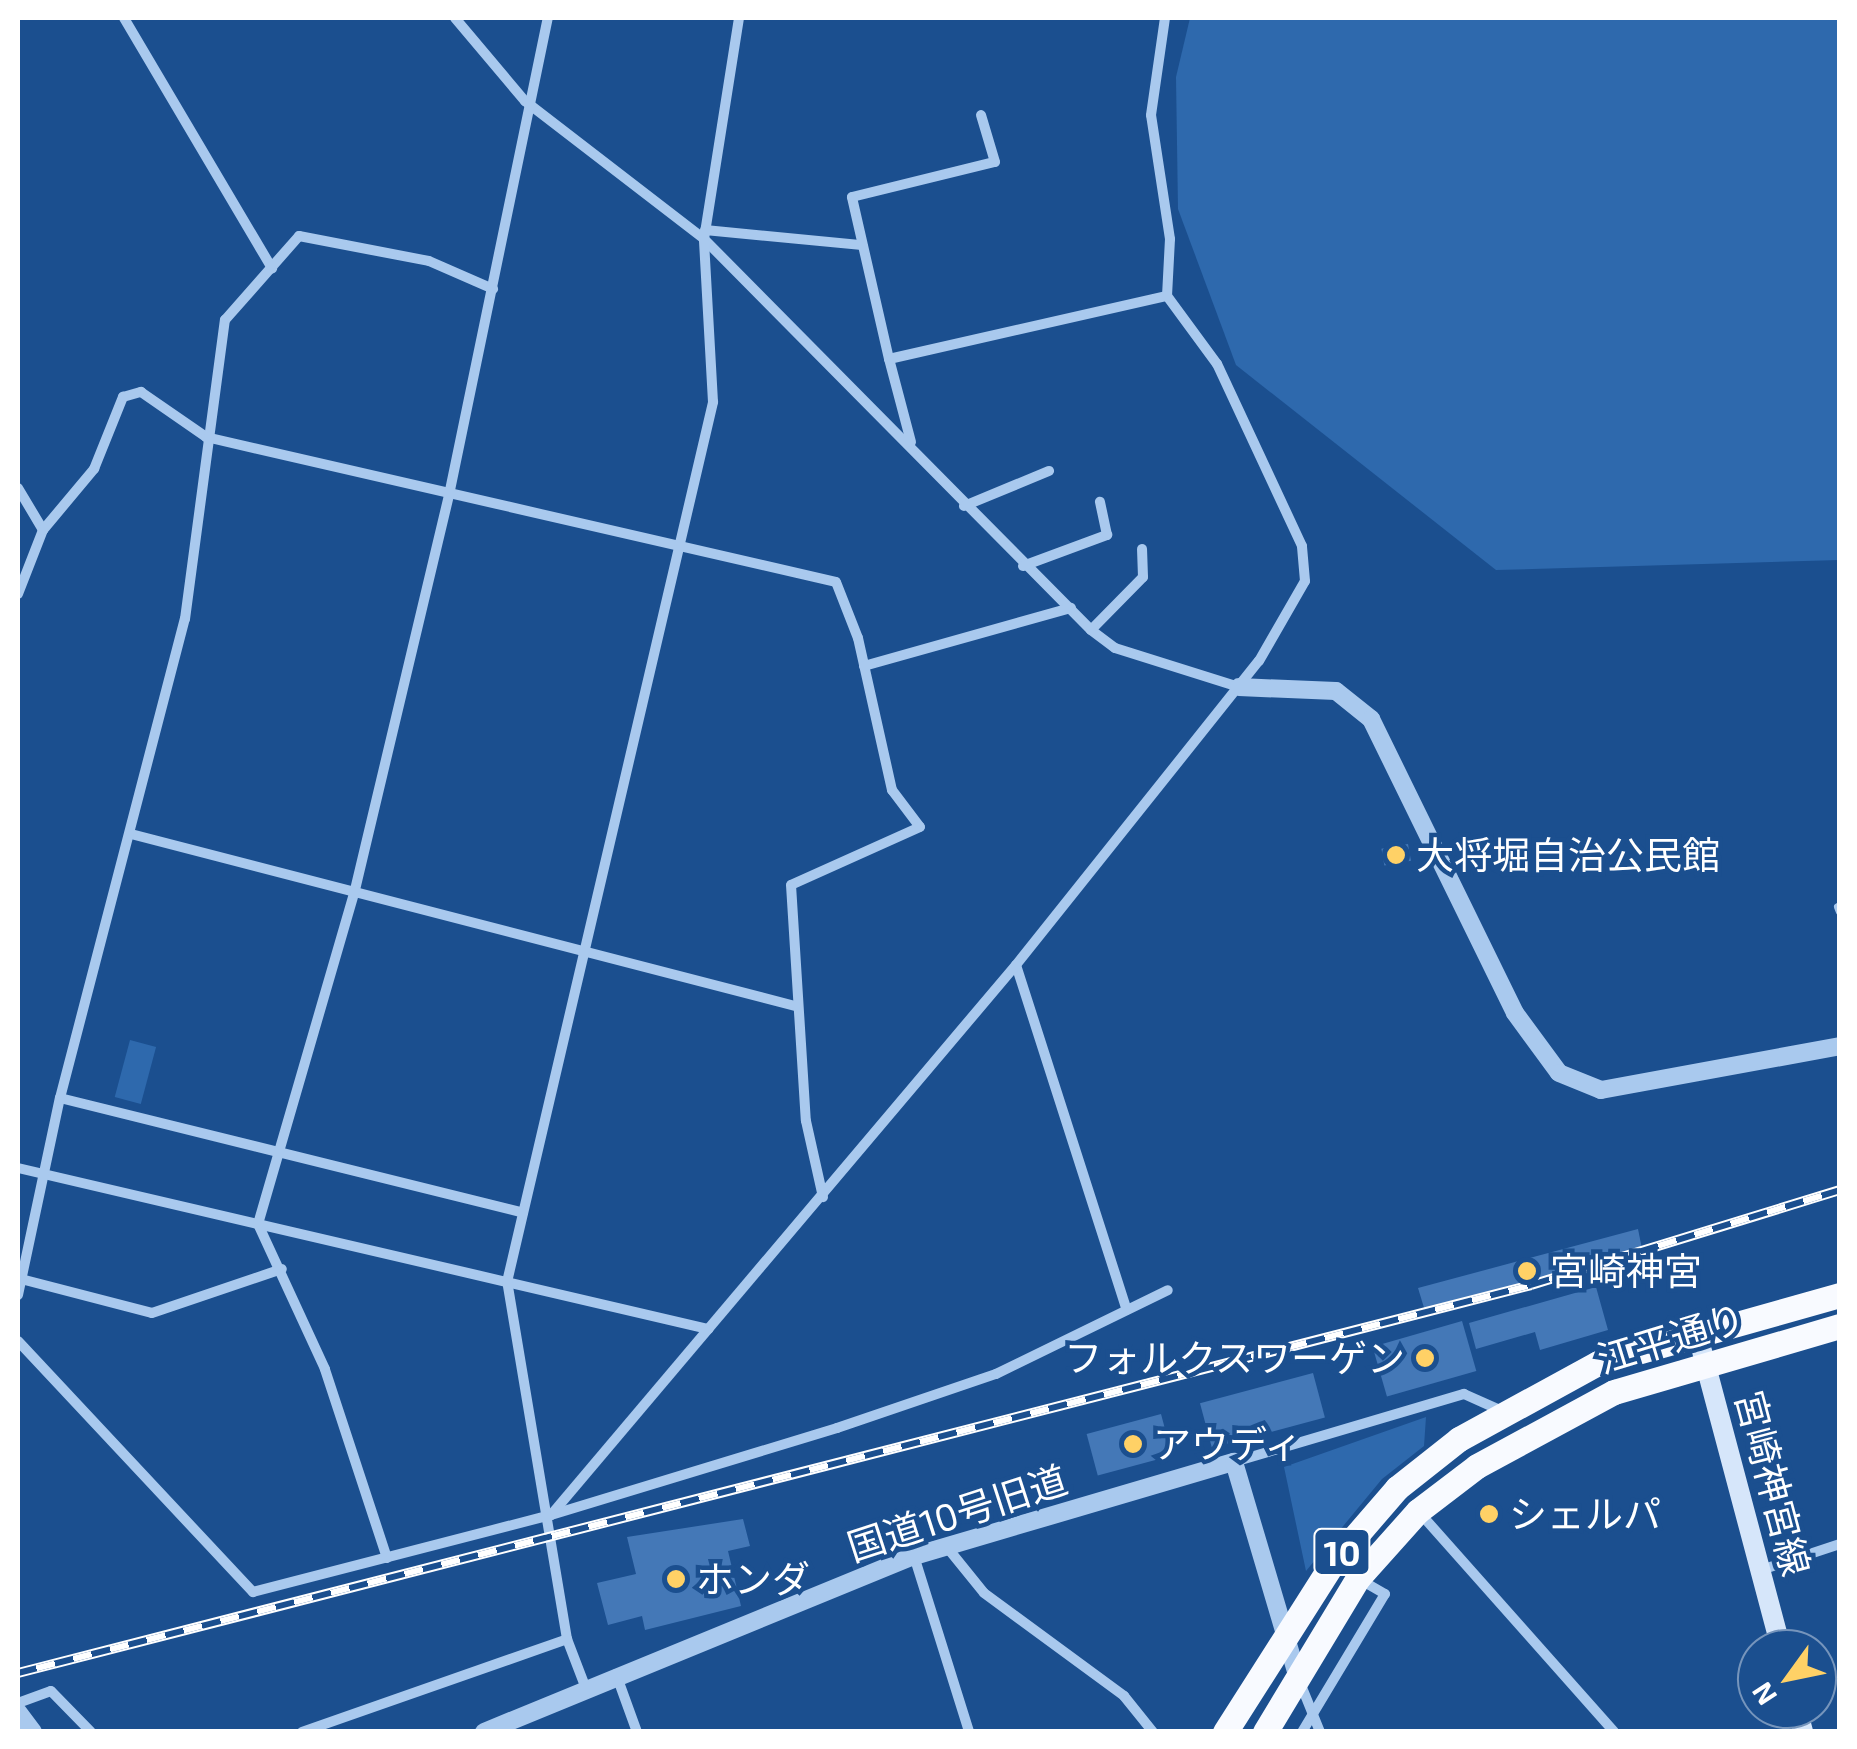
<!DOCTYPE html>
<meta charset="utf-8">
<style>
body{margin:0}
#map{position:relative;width:1857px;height:1749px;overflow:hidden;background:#1b4f8f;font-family:"Exo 2","Noto Sans JP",sans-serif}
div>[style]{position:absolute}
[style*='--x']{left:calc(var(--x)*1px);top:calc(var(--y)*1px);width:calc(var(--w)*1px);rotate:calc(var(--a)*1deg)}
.green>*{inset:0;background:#2e69ad;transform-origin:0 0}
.building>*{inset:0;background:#4478b7;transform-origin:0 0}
.service>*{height:8px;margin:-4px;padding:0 4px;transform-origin:4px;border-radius:4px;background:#a9c9ee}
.minor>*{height:10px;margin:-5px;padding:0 5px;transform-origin:5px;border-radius:5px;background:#a9c9ee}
.tertiary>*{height:18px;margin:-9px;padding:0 9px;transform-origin:9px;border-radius:9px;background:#a9c9ee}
.secondary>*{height:20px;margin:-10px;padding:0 10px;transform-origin:10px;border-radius:10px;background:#d6e6fa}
.trunk>*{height:25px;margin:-12.5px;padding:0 12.5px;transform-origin:12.5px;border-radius:12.5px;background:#f8faff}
.rail>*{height:10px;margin-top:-5px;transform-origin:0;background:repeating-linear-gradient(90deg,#1b4f8f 0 19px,#fff 0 38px);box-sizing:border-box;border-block:2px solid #fff}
.dots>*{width:28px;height:28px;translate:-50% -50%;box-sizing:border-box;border:5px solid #1b4f8f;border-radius:50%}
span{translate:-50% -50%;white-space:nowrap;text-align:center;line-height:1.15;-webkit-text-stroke:9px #1b4f8f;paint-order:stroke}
.shield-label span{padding:2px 8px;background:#1b4f8f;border:2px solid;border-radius:8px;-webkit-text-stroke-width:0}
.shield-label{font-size:35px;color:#fff;font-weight:700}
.poi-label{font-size:38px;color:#fff}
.left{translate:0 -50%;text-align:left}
.right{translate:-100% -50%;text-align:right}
.street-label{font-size:38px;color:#fff}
.frame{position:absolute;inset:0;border:20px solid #fff;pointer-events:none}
.north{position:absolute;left:1737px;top:1629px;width:100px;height:100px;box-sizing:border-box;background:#1b4f8f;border:2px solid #7695bc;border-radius:50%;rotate:237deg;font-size:28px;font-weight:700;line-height:40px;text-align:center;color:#fff}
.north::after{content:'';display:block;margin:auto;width:35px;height:45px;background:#ffd166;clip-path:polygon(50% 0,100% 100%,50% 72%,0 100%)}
</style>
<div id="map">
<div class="green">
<div style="clip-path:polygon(1190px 18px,1839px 18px,1839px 560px,1496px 570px,1236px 365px,1178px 209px,1176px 77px)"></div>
<div style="left:130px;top:1040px;width:27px;height:59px;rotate:15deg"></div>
<div style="clip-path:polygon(1426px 1417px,1424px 1446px,1382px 1479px,1306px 1571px,1284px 1467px)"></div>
</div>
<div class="building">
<div style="left:1408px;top:844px;width:17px;height:27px;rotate:80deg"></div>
<div style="clip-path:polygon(1638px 1229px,1642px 1249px,1425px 1311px,1418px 1288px)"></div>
<div style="clip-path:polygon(1596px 1287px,1608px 1330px,1540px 1350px,1535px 1332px,1476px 1349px,1469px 1323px)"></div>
<div style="left:1462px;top:1321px;width:52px;height:93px;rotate:74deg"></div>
<div style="left:1313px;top:1373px;width:46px;height:117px;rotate:75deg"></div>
<div style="left:1161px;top:1414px;width:43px;height:77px;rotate:75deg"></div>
<div style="clip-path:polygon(743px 1519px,750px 1546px,728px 1551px,741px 1606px,645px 1630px,642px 1616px,608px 1625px,597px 1583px,636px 1574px,627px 1537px)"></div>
</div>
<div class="service">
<div style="--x:1838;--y:907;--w:5;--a:68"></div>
</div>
<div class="minor">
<div style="--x:124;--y:18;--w:291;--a:59.4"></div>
<div style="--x:455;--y:18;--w:109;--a:49.9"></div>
<div style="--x:525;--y:101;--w:226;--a:37.6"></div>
<div style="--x:704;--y:239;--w:550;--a:45.29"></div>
<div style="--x:1091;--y:630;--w:30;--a:37"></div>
<div style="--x:1115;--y:648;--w:130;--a:17.5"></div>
<div style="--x:705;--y:230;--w:158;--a:5.5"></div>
<div style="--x:889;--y:359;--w:166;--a:-102.9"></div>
<div style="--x:852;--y:197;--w:147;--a:-13.8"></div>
<div style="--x:995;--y:162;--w:49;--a:-106.6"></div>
<div style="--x:911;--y:442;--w:86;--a:-104.8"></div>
<div style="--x:889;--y:359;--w:285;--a:-12.8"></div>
<div style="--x:18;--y:488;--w:49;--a:59.2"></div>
<div style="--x:964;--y:506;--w:92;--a:-22.4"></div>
<div style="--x:1023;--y:566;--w:90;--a:-20.3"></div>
<div style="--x:1107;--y:535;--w:34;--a:-102"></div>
<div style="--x:18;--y:594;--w:69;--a:-68.7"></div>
<div style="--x:43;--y:530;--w:80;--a:-50.1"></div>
<div style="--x:94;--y:469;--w:78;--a:-68.1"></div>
<div style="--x:123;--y:397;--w:19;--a:-16"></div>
<div style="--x:141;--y:392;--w:79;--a:34.7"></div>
<div style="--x:206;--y:437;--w:646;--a:12.96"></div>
<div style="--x:836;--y:582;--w:60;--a:68.6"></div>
<div style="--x:858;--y:638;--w:156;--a:77.4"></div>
<div style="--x:892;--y:790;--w:46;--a:52.9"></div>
<div style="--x:920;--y:827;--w:141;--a:155.8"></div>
<div style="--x:791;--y:885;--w:236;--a:86.4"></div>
<div style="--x:806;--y:1121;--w:78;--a:77.4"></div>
<div style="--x:1091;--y:630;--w:74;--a:-45.5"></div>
<div style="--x:1143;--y:577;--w:28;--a:-92"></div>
<div style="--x:864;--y:666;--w:215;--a:-15.7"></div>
<div style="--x:131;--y:834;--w:686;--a:14.52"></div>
<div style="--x:1016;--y:965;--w:362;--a:72.2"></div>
<div style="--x:60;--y:1098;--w:477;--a:13.9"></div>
<div style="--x:18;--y:1168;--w:709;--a:13.13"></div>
<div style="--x:21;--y:1279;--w:135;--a:14.5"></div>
<div style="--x:152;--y:1313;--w:137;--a:-18.7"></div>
<div style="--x:18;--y:1295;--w:201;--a:-78"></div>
<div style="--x:60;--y:1098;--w:495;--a:-75.4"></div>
<div style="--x:185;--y:619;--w:302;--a:-82.4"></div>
<div style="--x:225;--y:320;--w:112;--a:-48.6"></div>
<div style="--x:299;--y:236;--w:132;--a:10.9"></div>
<div style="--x:429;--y:261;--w:70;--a:23.6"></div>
<div style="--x:18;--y:1341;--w:344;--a:46.9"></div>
<div style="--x:253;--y:1592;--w:308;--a:-14.5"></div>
<div style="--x:551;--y:1515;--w:299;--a:-16.9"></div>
<div style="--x:837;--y:1428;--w:168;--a:-18.8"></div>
<div style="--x:996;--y:1374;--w:191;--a:-26"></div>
<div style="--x:1234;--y:1462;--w:240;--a:-16.5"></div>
<div style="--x:1464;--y:1394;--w:42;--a:24.1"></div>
<div style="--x:1419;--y:1512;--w:294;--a:48.4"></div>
<div style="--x:551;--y:1515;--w:720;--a:-49.79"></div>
<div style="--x:1016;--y:965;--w:389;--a:-51.4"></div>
<div style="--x:1259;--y:661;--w:92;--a:-60.1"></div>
<div style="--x:1305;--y:581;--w:35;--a:-95"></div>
<div style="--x:1302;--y:546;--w:201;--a:-115"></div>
<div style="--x:1217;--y:364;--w:84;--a:-126.3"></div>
<div style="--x:1167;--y:296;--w:57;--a:-87"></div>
<div style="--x:1170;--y:239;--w:125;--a:-98.7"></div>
<div style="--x:1151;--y:115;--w:98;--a:-81.8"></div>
<div style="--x:946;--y:1546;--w:60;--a:51"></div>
<div style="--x:984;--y:1593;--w:174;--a:36.3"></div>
<div style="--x:1124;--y:1696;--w:46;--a:51.1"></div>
<div style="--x:914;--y:1556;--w:184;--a:72.6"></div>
<div style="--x:387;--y:1558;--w:199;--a:-108.2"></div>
<div style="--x:325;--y:1369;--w:160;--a:-114.8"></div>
<div style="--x:258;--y:1224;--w:344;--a:-73.8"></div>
<div style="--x:354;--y:894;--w:410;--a:-76.6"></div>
<div style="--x:449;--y:495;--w:487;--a:-78.3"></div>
<div style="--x:1761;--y:1570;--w:83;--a:-18.2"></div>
<div style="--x:616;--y:1674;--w:62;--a:70.1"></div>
<div style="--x:1299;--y:1680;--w:56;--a:68"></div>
<div style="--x:585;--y:1686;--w:50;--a:-111"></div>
<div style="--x:567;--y:1639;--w:362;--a:-99.5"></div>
<div style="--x:507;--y:1282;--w:904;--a:-76.82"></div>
<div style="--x:713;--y:402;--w:163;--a:-93.2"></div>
<div style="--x:704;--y:239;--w:224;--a:-81"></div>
<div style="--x:18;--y:1703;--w:35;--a:-20"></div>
<div style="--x:51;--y:1691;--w:57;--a:45.7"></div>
<div style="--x:302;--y:1732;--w:281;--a:-19.3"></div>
<div style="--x:1302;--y:1732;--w:161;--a:-59"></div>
<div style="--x:1385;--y:1594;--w:28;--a:-150"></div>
</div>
<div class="tertiary">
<div style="--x:1239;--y:687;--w:97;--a:2.4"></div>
<div style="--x:1336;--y:691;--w:45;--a:38.7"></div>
<div style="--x:1371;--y:719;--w:327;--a:63.9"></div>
<div style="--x:1515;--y:1013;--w:74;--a:53.7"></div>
<div style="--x:1559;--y:1073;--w:45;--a:22"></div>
<div style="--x:1601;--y:1090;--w:243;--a:-10.4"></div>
<div style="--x:18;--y:1712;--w:25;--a:53"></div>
<div style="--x:484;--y:1732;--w:465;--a:-22.3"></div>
<div style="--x:914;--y:1556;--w:334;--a:-16.4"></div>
<div style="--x:1234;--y:1462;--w:222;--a:73.5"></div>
</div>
<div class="secondary">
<div style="--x:1698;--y:1336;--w:324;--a:75.1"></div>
<div style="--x:1797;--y:1709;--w:24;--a:75"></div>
</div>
<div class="trunk">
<div style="--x:1225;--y:1732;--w:203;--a:-57.5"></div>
<div style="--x:1334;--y:1561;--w:96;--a:-49.2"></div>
<div style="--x:1397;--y:1488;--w:79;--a:-38.3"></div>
<div style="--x:1459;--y:1439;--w:158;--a:-28.7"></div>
<div style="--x:1598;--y:1363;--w:251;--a:-15.7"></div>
<div style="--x:1265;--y:1732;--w:180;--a:-58.9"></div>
<div style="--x:1358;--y:1578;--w:90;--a:-48.2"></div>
<div style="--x:1418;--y:1511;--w:74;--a:-37.3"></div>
<div style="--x:1477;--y:1466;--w:156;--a:-28.4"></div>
<div style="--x:1614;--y:1392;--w:235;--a:-16.3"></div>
</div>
<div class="rail">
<div style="--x:18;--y:1673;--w:1562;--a:-14.38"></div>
<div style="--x:1531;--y:1285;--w:323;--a:-17.1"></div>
</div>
<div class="dots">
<div style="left:1396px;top:855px;background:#ffd166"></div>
<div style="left:1527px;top:1271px;background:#ffd166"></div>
<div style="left:1425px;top:1358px;background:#ffd166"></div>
<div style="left:1133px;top:1444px;background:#ffd166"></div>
<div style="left:1489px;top:1514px;background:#ffd166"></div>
<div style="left:676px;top:1579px;background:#ffd166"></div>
</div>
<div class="shield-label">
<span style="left:1342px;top:1552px">10</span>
</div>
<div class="poi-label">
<span class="left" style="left:1416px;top:855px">大将堀自治公民館</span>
<span class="left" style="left:1550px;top:1271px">宮崎神宮</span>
<span class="right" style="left:1405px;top:1358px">フォルクスワーゲン</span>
<span class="left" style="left:1153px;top:1444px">アウディ</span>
<span class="left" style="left:1509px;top:1514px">シェルパ</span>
<span class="left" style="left:696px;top:1579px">ホンダ</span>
</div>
<div class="street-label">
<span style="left:1671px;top:1338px;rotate:-17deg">江平通り</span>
<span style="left:1773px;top:1483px;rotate:75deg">宮崎神宮線</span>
<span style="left:957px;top:1513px;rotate:-18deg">国道10号旧道</span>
</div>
<div class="frame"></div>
<div class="north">N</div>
</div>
